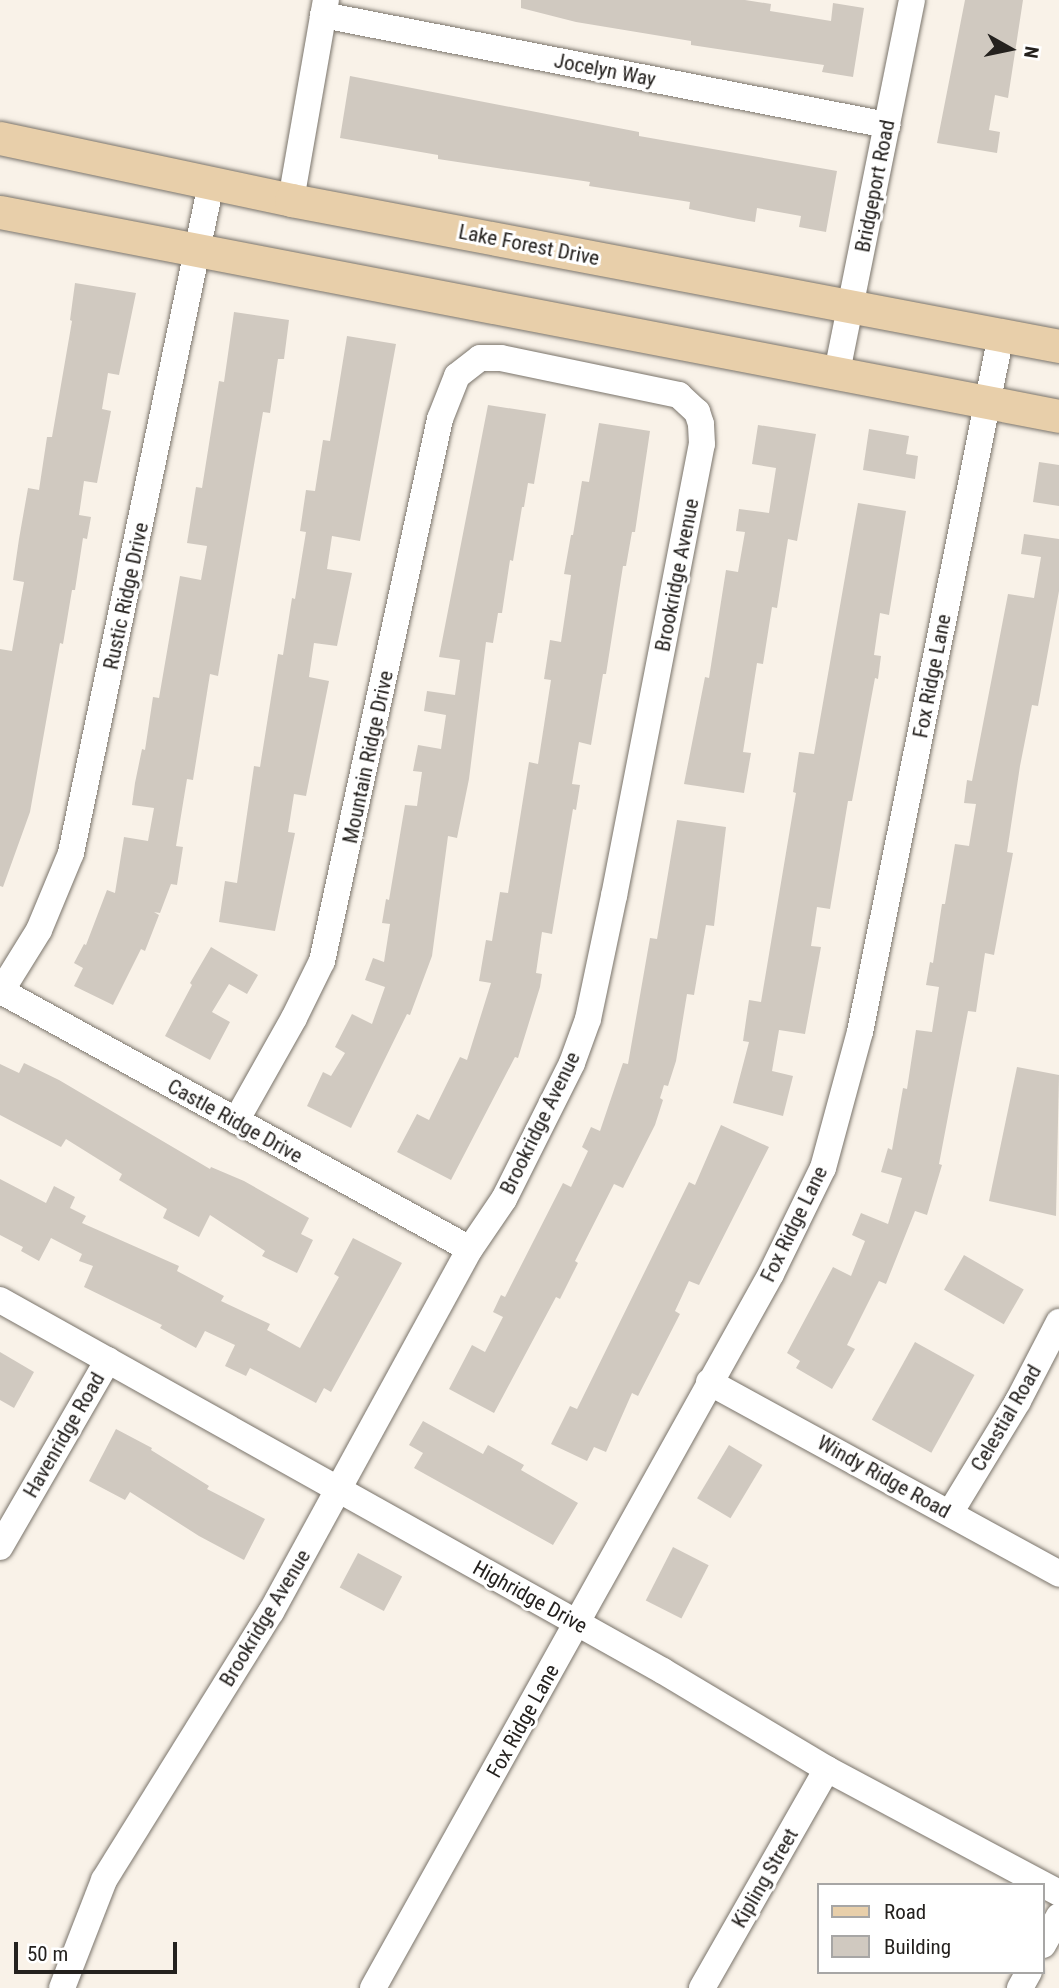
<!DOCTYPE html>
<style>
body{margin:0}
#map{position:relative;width:1059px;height:1988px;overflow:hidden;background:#f9f2e8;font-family:"Roboto Condensed",sans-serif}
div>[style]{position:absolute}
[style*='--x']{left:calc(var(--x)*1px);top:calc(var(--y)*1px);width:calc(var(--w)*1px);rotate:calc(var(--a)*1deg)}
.building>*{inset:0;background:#d0c9c0;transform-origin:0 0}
.roads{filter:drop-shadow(0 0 2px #7a746b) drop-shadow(0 0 2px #7a746b)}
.minor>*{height:26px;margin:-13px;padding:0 13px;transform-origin:13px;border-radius:13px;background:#fff}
.major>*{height:33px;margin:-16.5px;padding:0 16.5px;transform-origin:16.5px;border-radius:16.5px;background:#e8cfaa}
span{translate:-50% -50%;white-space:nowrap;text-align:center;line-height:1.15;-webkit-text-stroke:6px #fff;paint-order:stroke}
.street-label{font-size:21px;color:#24211e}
.legend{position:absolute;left:817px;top:1883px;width:228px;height:91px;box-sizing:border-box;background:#fff;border:2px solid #a7a6a5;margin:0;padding:9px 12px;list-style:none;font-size:21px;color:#24211e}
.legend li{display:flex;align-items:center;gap:14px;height:35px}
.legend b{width:35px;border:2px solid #a7a6a5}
.north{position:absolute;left:975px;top:14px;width:70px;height:70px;-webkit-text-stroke:5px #fff;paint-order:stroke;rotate:99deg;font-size:19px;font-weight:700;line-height:28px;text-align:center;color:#24211e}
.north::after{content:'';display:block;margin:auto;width:24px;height:32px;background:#24211e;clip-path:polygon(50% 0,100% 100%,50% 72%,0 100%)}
.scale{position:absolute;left:14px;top:1942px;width:163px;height:32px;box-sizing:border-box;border:4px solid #24211e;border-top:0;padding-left:9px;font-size:21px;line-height:24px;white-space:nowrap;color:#24211e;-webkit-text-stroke:5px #fff;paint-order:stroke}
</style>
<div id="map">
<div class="building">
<div style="clip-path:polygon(521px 0,745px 0,771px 4px,770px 11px,831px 21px,833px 3px,864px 8px,853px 77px,822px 72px,824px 65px,691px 45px,691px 41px,576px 22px,521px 8px)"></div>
<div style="clip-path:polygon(965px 0,1023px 0,1008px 98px,995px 95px,989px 130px,1000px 132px,997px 153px,937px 143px)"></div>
<div style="clip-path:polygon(350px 76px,639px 132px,639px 136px,837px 171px,826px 232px,799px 227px,801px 216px,757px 208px,755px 222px,738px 219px,689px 209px,690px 202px,589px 186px,590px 182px,438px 159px,438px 155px,340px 138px)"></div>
<div style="clip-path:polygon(75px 283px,136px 293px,119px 375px,108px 373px,102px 409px,111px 411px,97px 483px,84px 481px,79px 515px,91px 517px,87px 539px,83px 538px,75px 590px,72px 590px,63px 644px,60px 643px,30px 812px,3px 887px,0 886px,0 649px,12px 651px,24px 582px,13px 580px,19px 539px,28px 488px,39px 490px,47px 437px,52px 437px,72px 321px,70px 320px)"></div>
<div style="clip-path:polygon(234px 312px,289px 320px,284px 359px,278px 359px,270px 413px,263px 412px,218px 676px,210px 674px,193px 780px,187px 779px,176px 846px,183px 847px,177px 885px,171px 884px,160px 913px,154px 912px,159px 915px,145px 951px,141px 949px,113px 1005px,74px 986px,83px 968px,74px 963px,84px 944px,86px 945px,107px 890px,115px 893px,124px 837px,148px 841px,154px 808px,132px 805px,135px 783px,142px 749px,145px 750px,153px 697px,159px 698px,180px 576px,201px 580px,207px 546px,187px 543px,196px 487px,202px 488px,219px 381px,224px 382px)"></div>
<div style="clip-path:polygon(347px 336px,396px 344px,360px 541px,332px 536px,327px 569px,352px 573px,337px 646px,314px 643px,309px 677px,329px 681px,306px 796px,294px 794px,288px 832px,295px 833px,275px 931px,219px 922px,225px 881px,237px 883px,254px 766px,260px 767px,278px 654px,283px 655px,292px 598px,295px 599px,306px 532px,300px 531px,306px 490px,315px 491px,323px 440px,330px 441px)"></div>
<div style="clip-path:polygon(488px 405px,546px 414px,534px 484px,528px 483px,524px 507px,522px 507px,513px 561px,510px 560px,502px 613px,498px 613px,493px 643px,486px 642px,469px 779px,457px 838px,448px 836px,432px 956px,410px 1015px,407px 1014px,351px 1128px,307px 1106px,323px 1072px,331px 1076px,345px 1053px,335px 1047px,352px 1014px,372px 1024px,385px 987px,365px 980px,373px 958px,384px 962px,390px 924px,382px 923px,386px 899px,389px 900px,405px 805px,417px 806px,422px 772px,413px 771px,418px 745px,441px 749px,446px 715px,424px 711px,427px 691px,455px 695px,460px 660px,439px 657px)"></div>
<div style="clip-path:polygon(599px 423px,650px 431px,635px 532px,632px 532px,626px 566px,623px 566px,606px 674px,603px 674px,591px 745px,579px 742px,572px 784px,580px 785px,576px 810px,573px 809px,552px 934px,542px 932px,536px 973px,542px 974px,540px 987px,518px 1058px,515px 1057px,451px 1180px,397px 1152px,417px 1114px,429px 1120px,460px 1057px,467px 1060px,491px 983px,479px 981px,486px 940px,492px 941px,500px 892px,508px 893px,529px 762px,538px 764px,551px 680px,544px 679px,550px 640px,561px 642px,571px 575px,564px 574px,571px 535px,573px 535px,582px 481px,589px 482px)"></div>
<div style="clip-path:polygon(758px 425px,816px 434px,797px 541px,788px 539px,777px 608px,772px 607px,763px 664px,757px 663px,743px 752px,751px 753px,744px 793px,684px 784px,705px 677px,709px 678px,726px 570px,738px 572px,745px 532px,736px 531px,739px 509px,769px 513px,776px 468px,752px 464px)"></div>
<div style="clip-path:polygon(869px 429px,909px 436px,906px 454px,918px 456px,915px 479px,863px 470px)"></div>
<div style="clip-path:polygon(1039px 462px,1059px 465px,1059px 506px,1033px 502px)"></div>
<div style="clip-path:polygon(858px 503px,906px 511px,889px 615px,880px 613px,874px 655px,881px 656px,878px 679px,875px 678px,852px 801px,848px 801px,830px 909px,817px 907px,811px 946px,821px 947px,805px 1034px,779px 1030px,772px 1071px,793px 1076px,783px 1116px,733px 1103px,749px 1042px,743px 1041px,749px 1000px,761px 1002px,796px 793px,793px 792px,799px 752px,814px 754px)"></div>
<div style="clip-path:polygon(1024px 534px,1059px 539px,1059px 591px,1038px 706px,1032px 705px,1020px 766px,1007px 852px,1013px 853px,994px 955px,985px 953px,976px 1012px,968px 1011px,939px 1164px,942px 1165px,927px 1215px,915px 1211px,886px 1284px,879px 1281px,847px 1345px,855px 1349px,832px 1389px,796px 1368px,800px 1361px,787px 1353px,833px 1267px,851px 1276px,865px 1241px,852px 1235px,861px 1213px,888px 1224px,902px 1178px,881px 1172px,888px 1148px,892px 1150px,903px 1088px,907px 1089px,916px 1030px,932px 1032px,939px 987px,926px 985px,930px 962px,933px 963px,942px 904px,945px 904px,955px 844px,969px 846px,976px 804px,964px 803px,967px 780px,972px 781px,1008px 594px,1034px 598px,1041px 557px,1021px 554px)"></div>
<div style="clip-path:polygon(677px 820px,726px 827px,714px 926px,706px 925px,694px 995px,687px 994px,676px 1061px,668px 1086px,664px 1085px,660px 1098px,663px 1100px,655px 1125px,623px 1188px,614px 1184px,575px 1261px,578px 1263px,560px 1299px,556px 1297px,494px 1413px,449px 1389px,472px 1345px,485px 1352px,503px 1317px,493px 1312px,501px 1295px,505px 1297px,563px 1183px,571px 1187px,588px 1151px,582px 1147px,591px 1127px,600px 1131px,623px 1063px,628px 1064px,650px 938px,657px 939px)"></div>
<div style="clip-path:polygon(211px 947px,258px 975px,247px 994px,229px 984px,212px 1012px,230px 1022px,210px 1060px,165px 1036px,192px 985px,190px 983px)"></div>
<div style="clip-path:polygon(24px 1063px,59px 1080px,210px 1169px,211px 1167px,244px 1181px,309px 1218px,301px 1234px,313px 1240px,297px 1273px,262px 1256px,265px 1251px,210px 1215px,199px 1237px,163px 1218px,167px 1209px,119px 1180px,122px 1174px,66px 1139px,61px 1147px,0 1115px,0 1064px,19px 1073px)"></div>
<div style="clip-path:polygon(1017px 1067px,1059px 1075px,1056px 1216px,989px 1201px)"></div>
<div style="clip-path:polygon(721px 1125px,769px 1147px,699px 1285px,689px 1281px,675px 1311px,680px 1314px,638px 1396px,632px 1393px,606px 1452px,594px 1447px,587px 1461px,551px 1444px,570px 1406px,577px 1409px,689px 1182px,695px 1185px)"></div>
<div style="clip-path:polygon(0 1179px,46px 1203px,54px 1186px,75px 1197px,70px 1208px,86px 1216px,82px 1223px,179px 1266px,177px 1271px,224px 1296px,221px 1301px,270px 1324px,267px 1330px,300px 1348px,339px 1277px,334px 1274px,353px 1238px,402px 1263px,331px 1392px,324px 1388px,316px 1403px,250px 1368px,246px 1376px,225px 1366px,235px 1345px,205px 1331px,196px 1348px,160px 1328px,162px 1325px,84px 1287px,93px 1266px,79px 1261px,82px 1254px,51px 1238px,39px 1261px,21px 1251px,23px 1247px,0 1235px)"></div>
<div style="left:964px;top:1255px;width:69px;height:40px;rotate:30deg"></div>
<div style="left:915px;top:1342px;width:68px;height:89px;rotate:29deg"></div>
<div style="clip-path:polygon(0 1352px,34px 1372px,14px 1408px,0 1400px)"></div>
<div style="clip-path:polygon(423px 1421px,483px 1454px,488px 1445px,524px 1465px,521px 1470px,578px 1503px,553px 1545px,414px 1468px,423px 1453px,409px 1445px)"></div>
<div style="clip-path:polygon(116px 1429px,152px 1448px,151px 1450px,209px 1486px,207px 1489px,265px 1519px,244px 1560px,199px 1536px,130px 1492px,125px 1500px,89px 1481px)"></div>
<div style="left:729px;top:1445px;width:39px;height:62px;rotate:31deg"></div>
<div style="left:673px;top:1547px;width:40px;height:60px;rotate:27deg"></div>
<div style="left:358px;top:1553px;width:50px;height:39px;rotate:28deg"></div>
</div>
<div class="roads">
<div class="minor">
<div style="--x:323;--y:15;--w:575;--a:11.04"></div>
<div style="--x:291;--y:200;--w:203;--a:-80.1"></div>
<div style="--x:837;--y:372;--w:379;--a:-78.6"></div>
<div style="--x:1;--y:991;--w:535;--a:28.82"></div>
<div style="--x:0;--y:993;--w:74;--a:-58.2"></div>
<div style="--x:39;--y:930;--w:83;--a:-67.4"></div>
<div style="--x:71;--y:853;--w:683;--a:-78.18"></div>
<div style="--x:0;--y:1300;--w:760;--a:29.23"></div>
<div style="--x:663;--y:1671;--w:191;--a:30.9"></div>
<div style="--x:827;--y:1769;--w:263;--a:28.1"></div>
<div style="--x:709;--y:1382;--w:399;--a:28.7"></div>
<div style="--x:950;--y:1513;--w:131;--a:-58.7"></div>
<div style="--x:1018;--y:1401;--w:89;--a:-62.6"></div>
<div style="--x:0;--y:1547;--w:216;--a:-60"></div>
<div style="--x:1043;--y:1945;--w:33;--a:-61"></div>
<div style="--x:62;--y:1988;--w:116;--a:-68.7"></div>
<div style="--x:104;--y:1880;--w:316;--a:-58.1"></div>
<div style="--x:271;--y:1612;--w:414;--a:-61.3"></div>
<div style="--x:470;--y:1249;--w:60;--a:-55.8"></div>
<div style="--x:504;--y:1199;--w:152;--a:-63.4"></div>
<div style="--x:572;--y:1063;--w:47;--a:-70"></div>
<div style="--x:588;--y:1019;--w:126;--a:-78.1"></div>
<div style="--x:614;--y:896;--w:460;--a:-79"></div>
<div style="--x:702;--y:444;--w:20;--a:-93"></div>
<div style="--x:701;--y:424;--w:13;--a:-108"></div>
<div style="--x:697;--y:412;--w:25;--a:-137"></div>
<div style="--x:679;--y:395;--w:182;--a:-168.3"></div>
<div style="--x:501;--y:358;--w:21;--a:180"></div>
<div style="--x:480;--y:358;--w:29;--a:142"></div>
<div style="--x:457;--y:376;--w:46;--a:111.6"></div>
<div style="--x:440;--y:419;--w:555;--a:102.28"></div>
<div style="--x:322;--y:961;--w:64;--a:116.2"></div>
<div style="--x:294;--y:1018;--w:118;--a:119.4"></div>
<div style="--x:373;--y:1988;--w:817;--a:-60.86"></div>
<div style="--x:771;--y:1274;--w:118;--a:-63.9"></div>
<div style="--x:823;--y:1168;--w:141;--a:-74.8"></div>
<div style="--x:860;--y:1032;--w:711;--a:-78.56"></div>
<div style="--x:702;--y:1988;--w:252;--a:-60.3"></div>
<div style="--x:1020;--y:1988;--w:18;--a:-61"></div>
</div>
<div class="major">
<div style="--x:0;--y:138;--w:298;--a:12"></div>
<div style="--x:291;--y:200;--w:782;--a:10.76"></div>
<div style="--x:0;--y:212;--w:1078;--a:10.9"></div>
</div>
</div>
<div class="street-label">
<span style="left:605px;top:70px;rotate:11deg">Jocelyn Way</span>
<span style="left:875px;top:186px;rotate:-79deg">Bridgeport Road</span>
<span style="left:529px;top:245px;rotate:11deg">Lake Forest Drive</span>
<span style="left:677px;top:575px;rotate:-79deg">Brookridge Avenue</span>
<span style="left:126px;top:596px;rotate:-78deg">Rustic Ridge Drive</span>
<span style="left:932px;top:676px;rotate:-79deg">Fox Ridge Lane</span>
<span style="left:368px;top:757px;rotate:-78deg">Mountain Ridge Drive</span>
<span style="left:235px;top:1121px;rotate:29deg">Castle Ridge Drive</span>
<span style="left:540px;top:1123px;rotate:-64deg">Brookridge Avenue</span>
<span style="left:794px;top:1224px;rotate:-64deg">Fox Ridge Lane</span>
<span style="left:1006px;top:1418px;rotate:-60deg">Celestial Road</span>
<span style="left:64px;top:1435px;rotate:-60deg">Havenridge Road</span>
<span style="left:884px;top:1477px;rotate:29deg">Windy Ridge Road</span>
<span style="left:530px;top:1597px;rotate:29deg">Highridge Drive</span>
<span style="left:265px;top:1618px;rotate:-59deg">Brookridge Avenue</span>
<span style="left:523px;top:1721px;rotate:-61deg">Fox Ridge Lane</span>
<span style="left:765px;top:1878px;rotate:-60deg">Kipling Street</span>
</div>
<ul class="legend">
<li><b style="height:9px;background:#e8cfaa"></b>Road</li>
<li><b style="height:19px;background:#d0c9c0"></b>Building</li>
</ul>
<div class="north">N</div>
<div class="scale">50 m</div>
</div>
